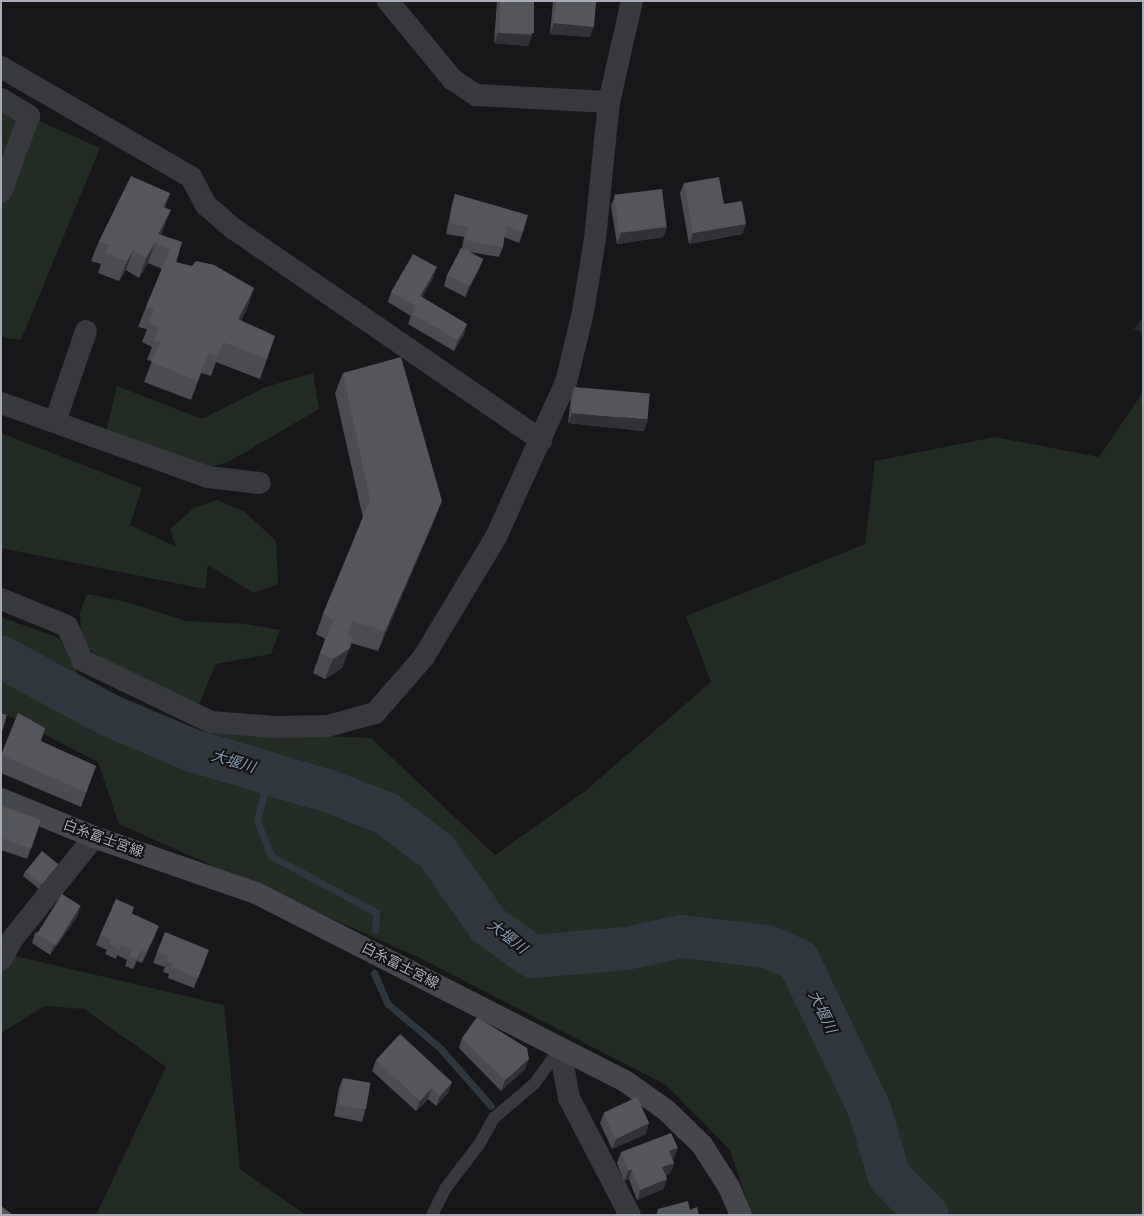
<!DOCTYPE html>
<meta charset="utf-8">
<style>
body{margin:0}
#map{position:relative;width:1144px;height:1216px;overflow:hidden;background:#171719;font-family:"Fira Sans Condensed","Noto Sans JP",sans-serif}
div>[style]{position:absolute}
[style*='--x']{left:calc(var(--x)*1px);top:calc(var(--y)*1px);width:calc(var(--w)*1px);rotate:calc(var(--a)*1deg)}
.green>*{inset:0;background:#232b25}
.stream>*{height:7px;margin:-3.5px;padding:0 3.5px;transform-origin:3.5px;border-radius:3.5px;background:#30363e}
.river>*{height:43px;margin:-21.5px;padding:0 21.5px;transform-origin:21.5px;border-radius:21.5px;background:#30363e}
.service>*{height:12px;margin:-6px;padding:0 6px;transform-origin:6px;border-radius:6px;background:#38393d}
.minor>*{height:22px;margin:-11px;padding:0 11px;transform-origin:11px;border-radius:11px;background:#38393d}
.secondary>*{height:22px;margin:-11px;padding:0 11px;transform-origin:11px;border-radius:11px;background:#46474d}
.wall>*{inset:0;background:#4b4b51}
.shaded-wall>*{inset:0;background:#323236}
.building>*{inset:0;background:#55565c;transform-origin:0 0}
span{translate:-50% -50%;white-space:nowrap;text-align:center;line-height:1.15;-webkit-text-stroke:4px #121214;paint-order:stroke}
.street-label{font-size:14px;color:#aaadb8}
.water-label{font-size:15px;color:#8398b0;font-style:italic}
.frame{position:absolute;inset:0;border:2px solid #aaadb8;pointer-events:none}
</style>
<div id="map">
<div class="green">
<div style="clip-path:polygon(1px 104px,100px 148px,21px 340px,1px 337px)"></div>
<div style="clip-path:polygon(1143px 317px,1143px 333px,1134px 329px)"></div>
<div style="clip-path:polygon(313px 373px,319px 409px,228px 462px,194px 472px,106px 432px,117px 386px,202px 419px,266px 387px)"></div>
<div style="clip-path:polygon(1143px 392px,1143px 1215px,752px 1215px,730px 1150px,666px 1085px,420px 958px,119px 824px,98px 762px,1px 712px,1px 617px,59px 638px,82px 683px,199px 731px,371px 738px,495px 855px,584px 792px,711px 682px,686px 616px,865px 544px,875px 461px,995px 437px,1099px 457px)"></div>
<div style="clip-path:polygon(1px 433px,142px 488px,130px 525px,176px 547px,170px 529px,194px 508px,217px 500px,245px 512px,276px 541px,278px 584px,253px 593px,208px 565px,205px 589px,1px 548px)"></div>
<div style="clip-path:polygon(87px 594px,127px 602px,186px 621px,245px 624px,280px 630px,271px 654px,216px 664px,199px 704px,132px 677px,81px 644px,80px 612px)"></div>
<div style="clip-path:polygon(11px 955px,224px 1005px,240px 1169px,306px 1215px,96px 1215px,166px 1067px,84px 1009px,45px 1006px,1px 1033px,1px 971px)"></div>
</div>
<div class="stream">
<div style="--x:269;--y:774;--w:48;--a:104.6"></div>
<div style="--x:257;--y:820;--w:39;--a:69"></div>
<div style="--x:271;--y:856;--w:119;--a:28.1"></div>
<div style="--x:376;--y:912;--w:18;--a:93"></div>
<div style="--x:374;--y:973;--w:34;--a:66"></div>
<div style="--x:388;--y:1004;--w:68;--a:40.2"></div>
<div style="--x:440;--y:1048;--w:77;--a:48.7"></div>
</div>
<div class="river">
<div style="--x:1;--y:657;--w:123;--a:28.2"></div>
<div style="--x:109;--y:715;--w:90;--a:22.9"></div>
<div style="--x:192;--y:750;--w:143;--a:16.7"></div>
<div style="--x:329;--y:791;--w:61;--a:21.1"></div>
<div style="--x:386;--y:813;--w:63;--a:37.2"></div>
<div style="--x:436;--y:851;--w:90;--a:54.9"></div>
<div style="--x:488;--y:925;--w:54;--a:35.2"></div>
<div style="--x:532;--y:956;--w:94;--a:-4.9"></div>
<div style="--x:626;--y:948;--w:56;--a:-12.3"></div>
<div style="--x:681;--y:936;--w:87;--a:6.6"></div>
<div style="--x:767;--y:946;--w:34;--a:24"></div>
<div style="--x:798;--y:960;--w:165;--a:64.5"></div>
<div style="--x:869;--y:1109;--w:70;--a:73.4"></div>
<div style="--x:889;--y:1176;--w:54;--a:45.7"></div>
</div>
<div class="service">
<div style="--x:432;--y:1215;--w:29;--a:-63"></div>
<div style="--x:445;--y:1189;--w:58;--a:-52.7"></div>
<div style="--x:480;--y:1143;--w:29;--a:-61"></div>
<div style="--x:494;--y:1118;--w:52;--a:-40.4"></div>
<div style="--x:534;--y:1084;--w:44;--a:-53.4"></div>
</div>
<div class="minor">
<div style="--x:388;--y:1;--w:101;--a:50.6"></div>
<div style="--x:452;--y:79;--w:29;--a:34"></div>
<div style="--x:476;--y:95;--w:133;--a:3"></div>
<div style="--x:1;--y:67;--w:220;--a:30.1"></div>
<div style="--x:191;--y:177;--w:32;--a:62"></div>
<div style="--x:206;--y:205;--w:37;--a:41"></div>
<div style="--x:234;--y:229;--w:373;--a:34.5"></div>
<div style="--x:1;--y:99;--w:33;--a:31"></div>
<div style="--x:29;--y:116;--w:81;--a:110.2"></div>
<div style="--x:1;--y:403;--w:220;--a:19.7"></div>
<div style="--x:208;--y:477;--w:52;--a:6.6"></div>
<div style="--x:55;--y:422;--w:96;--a:-71.2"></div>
<div style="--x:1;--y:599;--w:71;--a:22.2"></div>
<div style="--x:67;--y:626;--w:37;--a:66"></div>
<div style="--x:82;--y:660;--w:143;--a:25.7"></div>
<div style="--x:211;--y:722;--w:64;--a:4.5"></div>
<div style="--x:275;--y:727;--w:53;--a:-1.1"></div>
<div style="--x:328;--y:726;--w:49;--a:-15.5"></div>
<div style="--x:375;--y:713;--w:73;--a:-48.9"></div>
<div style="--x:423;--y:658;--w:141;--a:-58.9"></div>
<div style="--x:496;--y:537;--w:170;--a:-65.7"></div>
<div style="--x:566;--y:382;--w:72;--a:-76.3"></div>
<div style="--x:583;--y:312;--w:74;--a:-80.7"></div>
<div style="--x:595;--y:239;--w:138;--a:-84.2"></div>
<div style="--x:609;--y:102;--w:104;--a:-77.2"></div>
<div style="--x:1;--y:960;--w:26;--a:-61"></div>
<div style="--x:14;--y:937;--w:128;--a:-51.3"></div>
<div style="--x:560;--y:1049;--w:50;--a:79.6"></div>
<div style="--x:569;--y:1098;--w:132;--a:62.5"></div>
</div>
<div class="secondary">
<div style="--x:1;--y:799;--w:100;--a:22.2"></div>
<div style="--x:94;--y:837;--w:171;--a:19.1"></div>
<div style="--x:256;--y:893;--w:414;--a:27"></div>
<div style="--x:625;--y:1081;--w:50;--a:35.3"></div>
<div style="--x:666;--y:1110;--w:50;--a:44.2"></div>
<div style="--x:702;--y:1145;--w:50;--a:57.3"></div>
<div style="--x:729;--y:1187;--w:30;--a:67"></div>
</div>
<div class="wall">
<div style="clip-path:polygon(497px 1px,534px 1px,532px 35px,528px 46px,494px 43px)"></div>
<div style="clip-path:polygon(553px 1px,596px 1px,590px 37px,550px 34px)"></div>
<div style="clip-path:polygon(684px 183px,724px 204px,746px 224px,742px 234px,689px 244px,680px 193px)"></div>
<div style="clip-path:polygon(170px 193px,165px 208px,163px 230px,161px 235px,182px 242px,176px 262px,254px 288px,247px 308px,241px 320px,267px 359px,260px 379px,216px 362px,211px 376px,201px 373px,191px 400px,144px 382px,152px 361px,147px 360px,152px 347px,142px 342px,147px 329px,138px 327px,146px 307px,162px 269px,148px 263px,139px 278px,126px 270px,119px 281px,98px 273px,101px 264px,91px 261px,99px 241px)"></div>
<div style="clip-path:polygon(455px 194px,523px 232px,519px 243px,504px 237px,503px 247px,499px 257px,470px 252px,483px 259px,479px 269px,465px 297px,444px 286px,447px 275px,462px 248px,464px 237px,446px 234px,452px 204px)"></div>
<div style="clip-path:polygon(615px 196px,667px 227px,663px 237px,617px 244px,611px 206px)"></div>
<div style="clip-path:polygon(433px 278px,422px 297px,467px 324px,464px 334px,454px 351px,408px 324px,411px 316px,388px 302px,391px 292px)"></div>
<div style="clip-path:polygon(343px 373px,434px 521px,378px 651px,351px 643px,342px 668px,325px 679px,313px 673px,325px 639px,316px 634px,323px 614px,363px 518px,335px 393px)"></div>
<div style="clip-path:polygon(574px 387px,644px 431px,568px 423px,571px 397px)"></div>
<div style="clip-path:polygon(45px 728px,41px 741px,96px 766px,81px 807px,1px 773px,1px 755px)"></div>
<div style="clip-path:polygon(1px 806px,41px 820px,27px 859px,1px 850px)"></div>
<div style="clip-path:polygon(58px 864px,56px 869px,39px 889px,23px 876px,25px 871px)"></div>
<div style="clip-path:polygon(134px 907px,132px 914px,155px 936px,142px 963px,137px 961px,133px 969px,125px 966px,127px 960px,117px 955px,116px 959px,105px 954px,107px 950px,96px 945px,100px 935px)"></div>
<div style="clip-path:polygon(77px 917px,50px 955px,32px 943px,35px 933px)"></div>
<div style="clip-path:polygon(157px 952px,205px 960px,194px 988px,168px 978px,169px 974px,163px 972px,165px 967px,153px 963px)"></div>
<div style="clip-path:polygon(462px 1038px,525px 1069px,501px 1091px,459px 1048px)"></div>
<div style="clip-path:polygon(376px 1060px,452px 1082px,448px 1093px,436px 1106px,428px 1099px,416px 1111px,372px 1071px)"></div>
<div style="clip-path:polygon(343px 1078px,365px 1111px,362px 1122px,334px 1116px,339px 1088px)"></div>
<div style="clip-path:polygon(604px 1113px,646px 1134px,612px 1149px,600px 1123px)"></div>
<div style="clip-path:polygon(621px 1152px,674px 1158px,672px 1159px,674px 1163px,670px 1173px,666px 1175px,667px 1179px,663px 1189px,637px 1200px,629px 1179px,624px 1181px,617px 1163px)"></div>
<div style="clip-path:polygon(658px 1209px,690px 1210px,699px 1215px,656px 1215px)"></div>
</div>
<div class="shaded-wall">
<div style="clip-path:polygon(554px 23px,594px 27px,590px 37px,550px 34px)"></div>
<div style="clip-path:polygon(498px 33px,532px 35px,528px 46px,494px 43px)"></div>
<div style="clip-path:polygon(170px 193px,163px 213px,163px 207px)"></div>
<div style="clip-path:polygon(171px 210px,163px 230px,156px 244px,155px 243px,148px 263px,139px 278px,146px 258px,158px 234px)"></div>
<div style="clip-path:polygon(746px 224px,742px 234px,689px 244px,693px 233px)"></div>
<div style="clip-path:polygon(667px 227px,663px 237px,617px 244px,621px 233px)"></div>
<div style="clip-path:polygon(133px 250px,126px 270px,119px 281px,127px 261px)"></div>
<div style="clip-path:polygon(483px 259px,479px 269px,465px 297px,469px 286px)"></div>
<div style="clip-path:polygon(437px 267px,433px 278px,416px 307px,420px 296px)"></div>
<div style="clip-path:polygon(254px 288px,247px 308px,231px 339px,238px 319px)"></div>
<div style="clip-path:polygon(467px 324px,464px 334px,454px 351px,458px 340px)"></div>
<div style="clip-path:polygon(572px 413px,648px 420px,644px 431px,568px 423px)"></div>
<div style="clip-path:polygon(442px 501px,434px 521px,378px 651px,385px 631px)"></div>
<div style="clip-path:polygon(350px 648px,342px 668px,325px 679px,333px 659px)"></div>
<div style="clip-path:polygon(58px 864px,56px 869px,39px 889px,41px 884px)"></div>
<div style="clip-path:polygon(81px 906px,77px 917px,50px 955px,54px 945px)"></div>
<div style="clip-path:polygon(159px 926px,155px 936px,142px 963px,146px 953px)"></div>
<div style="clip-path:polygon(141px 950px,137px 961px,133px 969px,137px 959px)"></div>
<div style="clip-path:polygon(529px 1059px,525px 1069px,501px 1091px,505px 1080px)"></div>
<div style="clip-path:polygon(452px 1082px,448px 1093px,436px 1106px,440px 1096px)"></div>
<div style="clip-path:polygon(432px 1088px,428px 1099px,416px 1111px,420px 1101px)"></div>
<div style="clip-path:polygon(649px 1123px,646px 1134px,612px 1149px,616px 1139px)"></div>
<div style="clip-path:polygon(678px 1148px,674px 1158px,666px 1162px,669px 1151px)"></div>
<div style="clip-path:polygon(674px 1163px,670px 1173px,659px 1177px,662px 1167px)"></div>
<div style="clip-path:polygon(632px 1169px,629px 1179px,624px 1181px,628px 1171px)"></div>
<div style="clip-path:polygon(667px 1179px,663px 1189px,637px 1200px,640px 1190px)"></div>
</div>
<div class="building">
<div style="left:500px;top:1px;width:34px;height:32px"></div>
<div style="clip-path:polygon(556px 1px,596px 1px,594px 27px,554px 23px)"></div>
<div style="clip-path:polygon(131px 176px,170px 193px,163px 207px,171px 210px,158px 234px,182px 242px,176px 262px,192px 266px,196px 261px,214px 265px,254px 288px,238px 319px,275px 336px,267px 359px,223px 342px,218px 356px,208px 353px,198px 381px,151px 362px,161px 342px,154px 340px,159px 327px,149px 322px,154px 309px,146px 307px,170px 249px,155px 243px,146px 258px,133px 250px,127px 261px,105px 253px,110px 245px,99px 241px)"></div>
<div style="clip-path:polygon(719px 177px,724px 204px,742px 201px,746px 224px,693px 233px,684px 183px)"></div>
<div style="left:662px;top:189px;width:38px;height:48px;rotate:83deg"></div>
<div style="clip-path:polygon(455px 194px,528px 215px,523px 232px,506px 226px,503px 247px,465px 240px,468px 227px,449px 223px)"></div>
<div style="left:461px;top:248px;width:25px;height:30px;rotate:27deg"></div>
<div style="clip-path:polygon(413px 254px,437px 267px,420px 296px,467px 324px,458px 340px,412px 314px,416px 306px,391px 292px)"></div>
<div style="clip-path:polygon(401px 357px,442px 501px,385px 631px,352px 621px,348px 634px,353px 638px,350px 648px,333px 659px,320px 653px,334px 620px,323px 614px,370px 500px,343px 373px)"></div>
<div style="left:574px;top:387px;width:76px;height:26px;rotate:5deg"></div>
<div style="clip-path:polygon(1px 713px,7px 715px,1px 735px)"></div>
<div style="clip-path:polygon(18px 713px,45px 728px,40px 741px,96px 766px,86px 792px,1px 755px)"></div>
<div style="clip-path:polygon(1px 806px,41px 820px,31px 849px,1px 838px)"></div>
<div style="left:42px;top:851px;width:21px;height:26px;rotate:39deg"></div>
<div style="left:62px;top:894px;width:22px;height:47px;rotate:32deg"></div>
<div style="clip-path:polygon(116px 899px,134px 907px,131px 913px,159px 926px,146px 953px,141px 950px,137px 959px,129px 955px,132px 950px,121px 945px,119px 949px,109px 944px,111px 939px,100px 935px)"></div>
<div style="clip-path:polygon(165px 932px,209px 950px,198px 978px,172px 967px,173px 964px,167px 961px,169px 957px,157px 952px)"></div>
<div style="clip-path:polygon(477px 1017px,527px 1048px,529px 1059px,505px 1080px,462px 1038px)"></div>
<div style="clip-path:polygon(400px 1034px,452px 1082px,440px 1096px,432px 1088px,420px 1101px,376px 1060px)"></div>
<div style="left:343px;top:1078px;width:28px;height:27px;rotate:10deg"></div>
<div style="left:637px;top:1097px;width:29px;height:37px;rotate:65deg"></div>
<div style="clip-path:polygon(671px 1133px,678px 1148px,669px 1151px,674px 1163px,662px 1167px,667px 1179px,640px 1190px,632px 1169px,628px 1171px,621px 1152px)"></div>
<div style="clip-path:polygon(688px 1201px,690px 1210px,697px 1207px,699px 1215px,659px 1215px,658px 1209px)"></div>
<div style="clip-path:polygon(1px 1206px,13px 1215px,1px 1215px)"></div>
</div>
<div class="street-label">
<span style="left:103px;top:839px;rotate:20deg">白糸富士宮線</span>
<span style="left:400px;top:966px;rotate:27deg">白糸富士宮線</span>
</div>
<div class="water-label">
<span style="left:233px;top:762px;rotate:17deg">大堰川</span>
<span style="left:507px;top:937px;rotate:38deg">大堰川</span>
<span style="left:822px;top:1012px;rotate:64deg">大堰川</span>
</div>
<div class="frame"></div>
</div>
